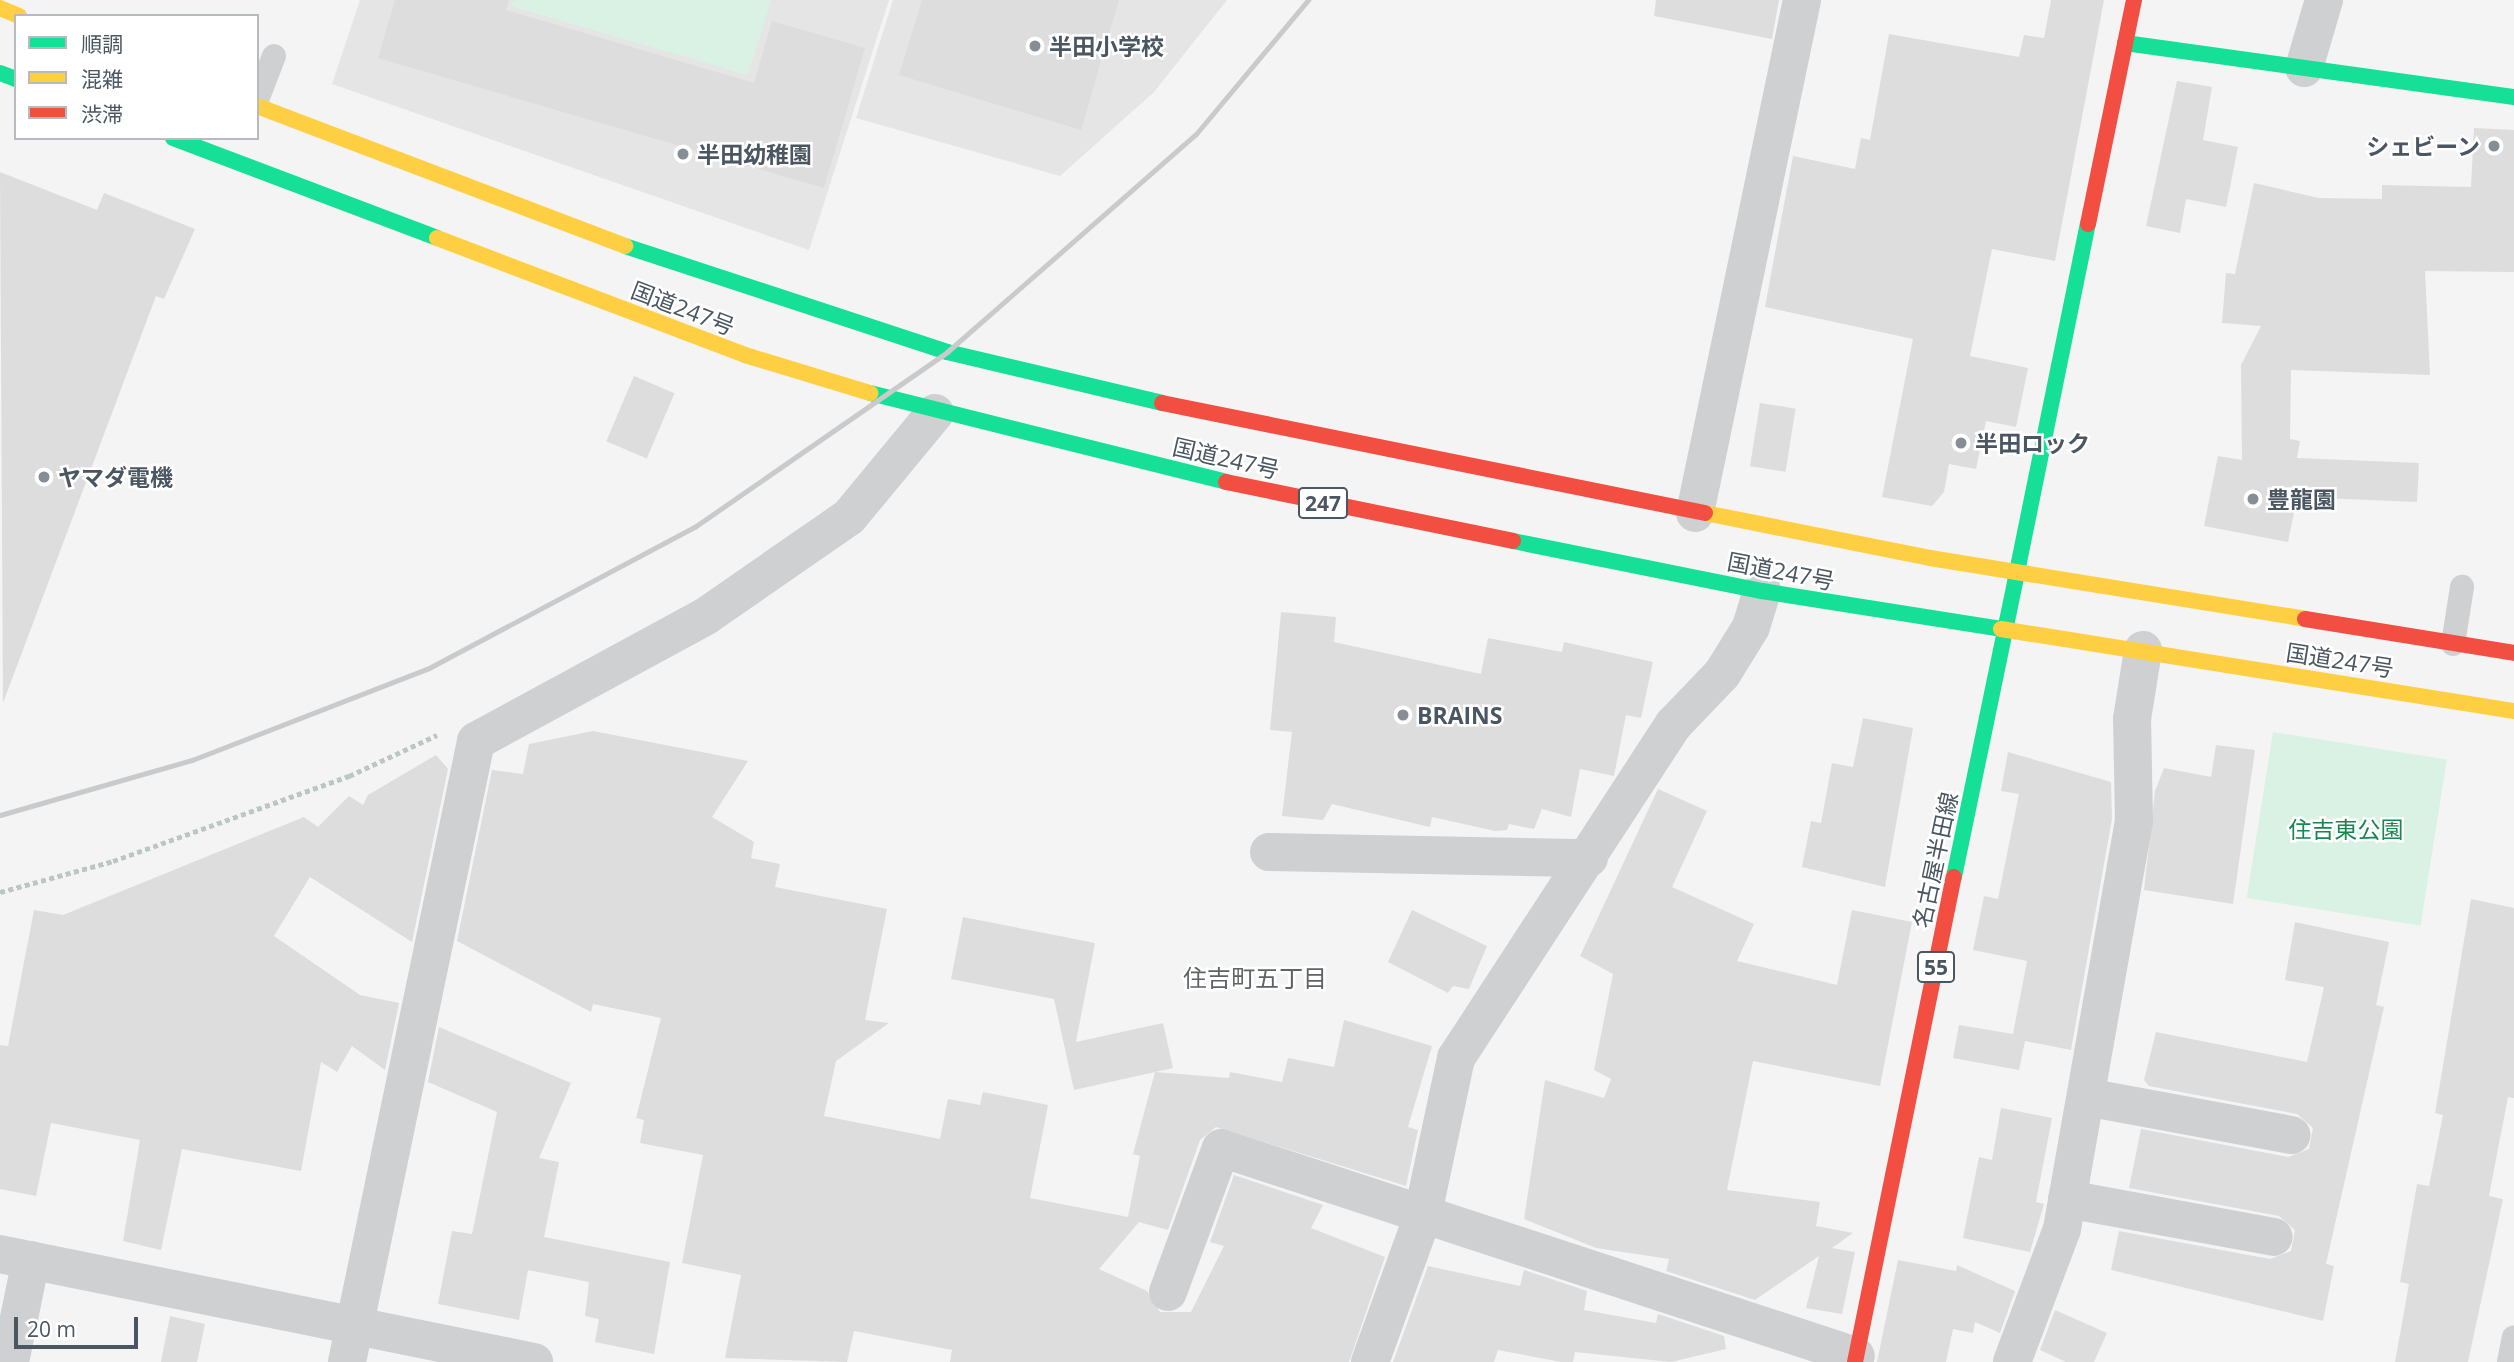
<!DOCTYPE html>
<meta charset="utf-8">
<style>
body{margin:0}
#map{position:relative;width:2514px;height:1362px;overflow:hidden;background:#f4f4f4;font-family:"Open Sans","Noto Sans JP",sans-serif}
div>[style]{position:absolute}
[style*='--x']{left:calc(var(--x)*1px);top:calc(var(--y)*1px);width:calc(var(--w)*1px);rotate:calc(var(--a)*1deg)}
.education>*{inset:0;background:#e6e5e6}
.green>*{inset:0;background:#d9f2e3;transform-origin:0 0}
.building>*{inset:0;background:#ddddde;transform-origin:0 0}
.path>*{height:4.5px;margin-top:-2.25px;transform-origin:0;background:repeating-linear-gradient(90deg,#bcc7c4 0 5px,transparent 0 8.5px)}
.lane>*{height:24px;margin:-12px;padding:0 12px;transform-origin:12px;border-radius:12px;background:#ced0d2}
.street>*{height:38px;margin:-19px;padding:0 19px;transform-origin:19px;border-radius:19px;background:#ced0d2}
.fast>*{height:16px;margin:-8px;padding:0 8px;transform-origin:8px;border-radius:8px;background:#16e098}
.slow>*{height:16px;margin:-8px;padding:0 8px;transform-origin:8px;border-radius:8px;background:#ffcf43}
.jam>*{height:16px;margin:-8px;padding:0 8px;transform-origin:8px;border-radius:8px;background:#f24e42}
.rail>*{height:5px;margin:-2.5px;padding:0 2.5px;transform-origin:2.5px;border-radius:2.5px;background:#c9cacc}
.dots>*{width:19px;height:19px;translate:-50% -50%;box-sizing:border-box;border:4px solid #fff;border-radius:50%}
span{translate:-50% -50%;white-space:nowrap;text-align:center;line-height:1.15;-webkit-text-stroke:5px #fff;paint-order:stroke}
.shield-label span{padding:2px 5px;background:#fff;border:2px solid;border-radius:5px;-webkit-text-stroke-width:0}
.shield-label{font-size:21px;color:#4a5661;font-weight:700}
.poi-label{font-size:23px;color:#4a5661;font-weight:700}
.left{translate:0 -50%;text-align:left}
.right{translate:-100% -50%;text-align:right}
.street-label{font-size:23px;color:#4a5661}
.park-label{font-size:23px;color:#17864f}
.neighbourhood-label{font-size:24px;color:#5f6368}
.legend{position:absolute;left:14px;top:14px;width:245px;height:126px;box-sizing:border-box;background:#fff;border:2px solid #b7bbc0;margin:0;padding:9px 12px;list-style:none;font-size:21px;color:#4a5661}
.legend li{display:flex;align-items:center;gap:14px;height:35px}
.legend b{width:35px;border:2px solid #b7bbc0}
.scale{position:absolute;left:14px;top:1317px;width:124px;height:32px;box-sizing:border-box;border:4px solid #4a5661;border-top:0;padding-left:9px;font-size:21px;line-height:24px;white-space:nowrap;color:#4a5661;-webkit-text-stroke:5px #fff;paint-order:stroke}
</style>
<div id="map">
<div class="education">
<div style="clip-path:polygon(360px 0,889px 0,809px 250px,332px 84px)"></div>
<div style="clip-path:polygon(893px 0,1227px 0,1154px 92px,1060px 176px,856px 118px)"></div>
</div>
<div class="green">
<div style="clip-path:polygon(513px 0,771px 0,748px 75px,511px 6px)"></div>
<div style="left:2273px;top:732px;width:176px;height:168px;rotate:9deg"></div>
</div>
<div class="building">
<div style="clip-path:polygon(395px 0,509px 0,506px 10px,754px 83px,772px 21px,865px 48px,824px 188px,378px 58px)"></div>
<div style="clip-path:polygon(922px 0,1119px 0,1081px 130px,899px 75px)"></div>
<div style="clip-path:polygon(1656px 0,1779px 0,1772px 39px,1654px 16px)"></div>
<div style="clip-path:polygon(2051px 0,2104px 0,2055px 261px,1992px 249px,1970px 356px,2028px 368px,2016px 427px,1986px 421px,1976px 469px,1949px 464px,1944px 492px,1932px 506px,1882px 497px,1913px 339px,1765px 307px,1793px 156px,1855px 169px,1861px 138px,1870px 140px,1889px 34px,2019px 57px,2024px 35px,2044px 38px)"></div>
<div style="clip-path:polygon(2177px 81px,2212px 87px,2203px 140px,2238px 147px,2226px 207px,2186px 199px,2180px 233px,2146px 226px)"></div>
<div style="clip-path:polygon(2474px 128px,2514px 130px,2514px 272px,2425px 271px,2430px 375px,2291px 370px,2290px 439px,2300px 441px,2297px 458px,2419px 463px,2417px 502px,2297px 497px,2288px 542px,2204px 526px,2218px 456px,2242px 460px,2241px 365px,2261px 326px,2222px 323px,2226px 273px,2235px 274px,2254px 183px,2319px 198px,2382px 199px,2382px 185px,2471px 187px)"></div>
<div style="clip-path:polygon(0 172px,97px 210px,104px 193px,195px 229px,164px 299px,156px 296px,3px 703px)"></div>
<div style="left:634px;top:376px;width:44px;height:71px;rotate:23deg"></div>
<div style="left:1760px;top:403px;width:36px;height:64px;rotate:9deg"></div>
<div style="clip-path:polygon(1281px 612px,1336px 617px,1334px 642px,1481px 674px,1488px 638px,1562px 652px,1564px 642px,1653px 662px,1641px 718px,1626px 715px,1614px 776px,1580px 769px,1571px 817px,1542px 809px,1534px 829px,1509px 824px,1507px 830px,1495px 831px,1432px 817px,1430px 827px,1332px 804px,1323px 820px,1282px 816px,1292px 732px,1270px 730px)"></div>
<div style="clip-path:polygon(1863px 718px,1913px 728px,1885px 887px,1802px 867px,1811px 821px,1821px 823px,1832px 763px,1853px 767px)"></div>
<div style="clip-path:polygon(593px 731px,748px 761px,712px 817px,754px 842px,751px 858px,780px 864px,775px 887px,887px 909px,865px 1020px,889px 1023px,836px 1061px,824px 1116px,940px 1139px,948px 1099px,980px 1105px,983px 1092px,1048px 1105px,1030px 1198px,1128px 1217px,1140px 1156px,1133px 1154px,1155px 1072px,1229px 1078px,1230px 1072px,1282px 1082px,1288px 1058px,1334px 1067px,1344px 1020px,1432px 1046px,1408px 1127px,1418px 1130px,1406px 1186px,1216px 1127px,1200px 1140px,1168px 1230px,1139px 1222px,1099px 1269px,1147px 1291px,1160px 1312px,1191px 1312px,1224px 1246px,1210px 1242px,1234px 1175px,1323px 1205px,1311px 1228px,1385px 1257px,1349px 1362px,950px 1362px,952px 1350px,854px 1331px,847px 1362px,725px 1358px,741px 1275px,682px 1263px,703px 1155px,640px 1143px,644px 1120px,636px 1118px,661px 1018px,593px 1004px,591px 1012px,457px 941px,492px 770px,523px 774px,529px 744px)"></div>
<div style="clip-path:polygon(2216px 745px,2255px 750px,2233px 904px,2144px 890px,2155px 791px,2164px 768px,2211px 777px)"></div>
<div style="clip-path:polygon(2008px 752px,2111px 782px,2112px 819px,2071px 1050px,2025px 1041px,2019px 1070px,1953px 1058px,1959px 1025px,2013px 1034px,2027px 961px,1973px 950px,1984px 896px,1998px 899px,2019px 794px,2001px 791px)"></div>
<div style="clip-path:polygon(436px 755px,448px 769px,412px 942px,310px 877px,274px 936px,360px 995px,399px 1003px,385px 1070px,352px 1046px,337px 1072px,321px 1062px,301px 1171px,182px 1149px,161px 1250px,123px 1241px,140px 1140px,51px 1123px,36px 1196px,0 1189px,0 1045px,8px 1046px,34px 910px,63px 915px,304px 817px,318px 827px,349px 796px,363px 805px,368px 795px)"></div>
<div style="clip-path:polygon(1658px 789px,1707px 811px,1672px 887px,1754px 924px,1737px 961px,1837px 985px,1852px 910px,1912px 922px,1880px 1086px,1753px 1061px,1727px 1190px,1820px 1202px,1816px 1226px,1853px 1233px,1832px 1248px,1855px 1252px,1842px 1314px,1806px 1308px,1819px 1256px,1755px 1300px,1666px 1271px,1669px 1259px,1596px 1248px,1524px 1219px,1545px 1080px,1604px 1098px,1611px 1079px,1594px 1070px,1613px 974px,1580px 956px)"></div>
<div style="clip-path:polygon(2471px 899px,2514px 908px,2514px 1098px,2508px 1097px,2489px 1196px,2503px 1199px,2468px 1362px,2395px 1362px,2409px 1284px,2400px 1282px,2417px 1184px,2429px 1186px,2443px 1115px,2435px 1113px)"></div>
<div style="clip-path:polygon(1412px 910px,1487px 946px,1469px 989px,1453px 986px,1448px 993px,1388px 962px)"></div>
<div style="clip-path:polygon(963px 917px,1095px 943px,1076px 1042px,1163px 1023px,1173px 1068px,1074px 1090px,1054px 999px,951px 979px)"></div>
<div style="clip-path:polygon(2295px 922px,2389px 942px,2376px 1005px,2384px 1007px,2326px 1264px,2334px 1266px,2323px 1321px,2111px 1270px,2119px 1231px,2270px 1259px,2291px 1251px,2295px 1230px,2279px 1216px,2129px 1188px,2141px 1129px,2288px 1157px,2309px 1149px,2313px 1128px,2297px 1114px,2149px 1086px,2144px 1080px,2156px 1032px,2307px 1062px,2324px 987px,2285px 980px)"></div>
<div style="clip-path:polygon(439px 1027px,571px 1083px,539px 1158px,559px 1162px,544px 1237px,670px 1262px,654px 1354px,595px 1342px,599px 1319px,585px 1316px,589px 1282px,528px 1270px,519px 1320px,438px 1304px,452px 1231px,472px 1234px,497px 1112px,428px 1082px)"></div>
<div style="clip-path:polygon(2001px 1108px,2052px 1118px,2036px 1202px,2044px 1204px,2030px 1252px,1963px 1238px,1979px 1157px,1992px 1160px)"></div>
<div style="clip-path:polygon(1898px 1260px,1956px 1271px,1957px 1265px,2015px 1291px,2000px 1333px,1975px 1322px,1973px 1333px,1953px 1329px,1946px 1362px,1877px 1362px)"></div>
<div style="clip-path:polygon(1428px 1266px,1520px 1286px,1524px 1270px,1587px 1291px,1584px 1310px,1656px 1323px,1658px 1314px,1724px 1336px,1726px 1349px,1671px 1362px,1575px 1352px,1573px 1362px,1561px 1362px,1498px 1350px,1494px 1362px,1393px 1362px)"></div>
<div style="clip-path:polygon(2055px 1310px,2107px 1333px,2094px 1362px,2066px 1362px,2040px 1350px)"></div>
<div style="clip-path:polygon(170px 1316px,205px 1324px,197px 1362px,161px 1362px)"></div>
</div>
<div class="path">
<div style="--x:0;--y:892;--w:117;--a:-15.3"></div>
<div style="--x:113;--y:861;--w:251;--a:-19.8"></div>
<div style="--x:349;--y:776;--w:97;--a:-25"></div>
</div>
<div class="lane">
<div style="--x:257;--y:100;--w:47;--a:-68.9"></div>
<div style="--x:2453;--y:644;--w:58;--a:-81"></div>
<div style="--x:2509;--y:1362;--w:25;--a:-79"></div>
</div>
<div class="street">
<div style="--x:2304;--y:68;--w:71;--a:-73.6"></div>
<div style="--x:1695;--y:513;--w:524;--a:-78.22"></div>
<div style="--x:1269;--y:852;--w:320;--a:1.1"></div>
<div style="--x:2086;--y:1097;--w:209;--a:10.5"></div>
<div style="--x:2067;--y:1199;--w:210;--a:10.4"></div>
<div style="--x:0;--y:1254;--w:545;--a:11.43"></div>
<div style="--x:1168;--y:1292;--w:153;--a:-69.8"></div>
<div style="--x:1221;--y:1148;--w:668;--a:18.14"></div>
<div style="--x:10;--y:1362;--w:104;--a:-78.4"></div>
<div style="--x:347;--y:1362;--w:634;--a:-78.26"></div>
<div style="--x:476;--y:741;--w:262;--a:-28.5"></div>
<div style="--x:706;--y:616;--w:174;--a:-34.7"></div>
<div style="--x:849;--y:517;--w:135;--a:-50.4"></div>
<div style="--x:1370;--y:1362;--w:153;--a:-70.1"></div>
<div style="--x:1422;--y:1218;--w:164;--a:-78"></div>
<div style="--x:1456;--y:1058;--w:399;--a:-56.9"></div>
<div style="--x:1674;--y:724;--w:69;--a:-46.2"></div>
<div style="--x:1722;--y:674;--w:55;--a:-58.3"></div>
<div style="--x:1751;--y:627;--w:38;--a:-73"></div>
<div style="--x:2012;--y:1362;--w:142;--a:-69.4"></div>
<div style="--x:2062;--y:1229;--w:414;--a:-80"></div>
<div style="--x:2134;--y:821;--w:102;--a:-91.1"></div>
<div style="--x:2132;--y:719;--w:70;--a:-80.9"></div>
</div>
<div class="fast">
<div style="--x:2125;--y:43;--w:393;--a:7.9"></div>
<div style="--x:0;--y:73;--w:17;--a:21"></div>
<div style="--x:173;--y:138;--w:282;--a:20.7"></div>
<div style="--x:625;--y:246;--w:339;--a:18.2"></div>
<div style="--x:947;--y:352;--w:221;--a:13.3"></div>
<div style="--x:870;--y:393;--w:367;--a:14"></div>
<div style="--x:1513;--y:541;--w:254;--a:11.4"></div>
<div style="--x:1762;--y:591;--w:242;--a:9"></div>
<div style="--x:2017;--y:572;--w:355;--a:-78.5"></div>
<div style="--x:1954;--y:877;--w:311;--a:-78.3"></div>
</div>
<div class="slow">
<div style="--x:0;--y:8;--w:21;--a:23"></div>
<div style="--x:257;--y:106;--w:394;--a:20.8"></div>
<div style="--x:437;--y:238;--w:329;--a:20.8"></div>
<div style="--x:745;--y:355;--w:131;--a:16.9"></div>
<div style="--x:1705;--y:513;--w:229;--a:11.3"></div>
<div style="--x:1930;--y:558;--w:380;--a:9.2"></div>
<div style="--x:2001;--y:629;--w:520;--a:9.08"></div>
</div>
<div class="jam">
<div style="--x:2088;--y:224;--w:229;--a:-78.4"></div>
<div style="--x:1162;--y:403;--w:554;--a:11.45"></div>
<div style="--x:1226;--y:482;--w:293;--a:11.6"></div>
<div style="--x:2305;--y:619;--w:212;--a:9.2"></div>
<div style="--x:1855;--y:1362;--w:495;--a:-78.5"></div>
</div>
<div class="rail">
<div style="--x:0;--y:815;--w:200;--a:-16"></div>
<div style="--x:192;--y:760;--w:254;--a:-21.2"></div>
<div style="--x:429;--y:668;--w:302;--a:-28"></div>
<div style="--x:696;--y:526;--w:305;--a:-34.7"></div>
<div style="--x:947;--y:352;--w:331;--a:-41.2"></div>
<div style="--x:1196;--y:134;--w:175;--a:-50.1"></div>
</div>
<div class="dots">
<div style="left:1035px;top:46px;background:#868d94"></div>
<div style="left:2494px;top:146px;background:#868d94"></div>
<div style="left:683px;top:154px;background:#868d94"></div>
<div style="left:1961px;top:443px;background:#868d94"></div>
<div style="left:44px;top:477px;background:#868d94"></div>
<div style="left:2253px;top:499px;background:#868d94"></div>
<div style="left:1403px;top:715px;background:#868d94"></div>
</div>
<div class="shield-label">
<span style="left:1323px;top:503px">247</span>
<span style="left:1936px;top:967px">55</span>
</div>
<div class="poi-label">
<span class="left" style="left:1049px;top:46px">半田小学校</span>
<span class="right" style="left:2480px;top:146px">シェビーン</span>
<span class="left" style="left:697px;top:154px">半田幼稚園</span>
<span class="left" style="left:1975px;top:443px">半田ロック</span>
<span class="left" style="left:58px;top:477px">ヤマダ電機</span>
<span class="left" style="left:2267px;top:499px">豊龍園</span>
<span class="left" style="left:1417px;top:715px">BRAINS</span>
</div>
<div class="street-label">
<span style="left:683px;top:308px;rotate:21deg">国道247号</span>
<span style="left:1226px;top:458px;rotate:13deg">国道247号</span>
<span style="left:1781px;top:571px;rotate:11deg">国道247号</span>
<span style="left:2340px;top:660px;rotate:9deg">国道247号</span>
<span style="left:1935px;top:860px;rotate:-78deg">名古屋半田線</span>
</div>
<div class="park-label">
<span style="left:2346px;top:829px">住吉東公園</span>
</div>
<div class="neighbourhood-label">
<span style="left:1255px;top:978px">住吉町五丁目</span>
</div>
<ul class="legend">
<li><b style="height:9px;background:#16e098"></b>順調</li>
<li><b style="height:9px;background:#ffcf43"></b>混雑</li>
<li><b style="height:9px;background:#f24e42"></b>渋滞</li>
</ul>
<div class="scale">20 m</div>
</div>
